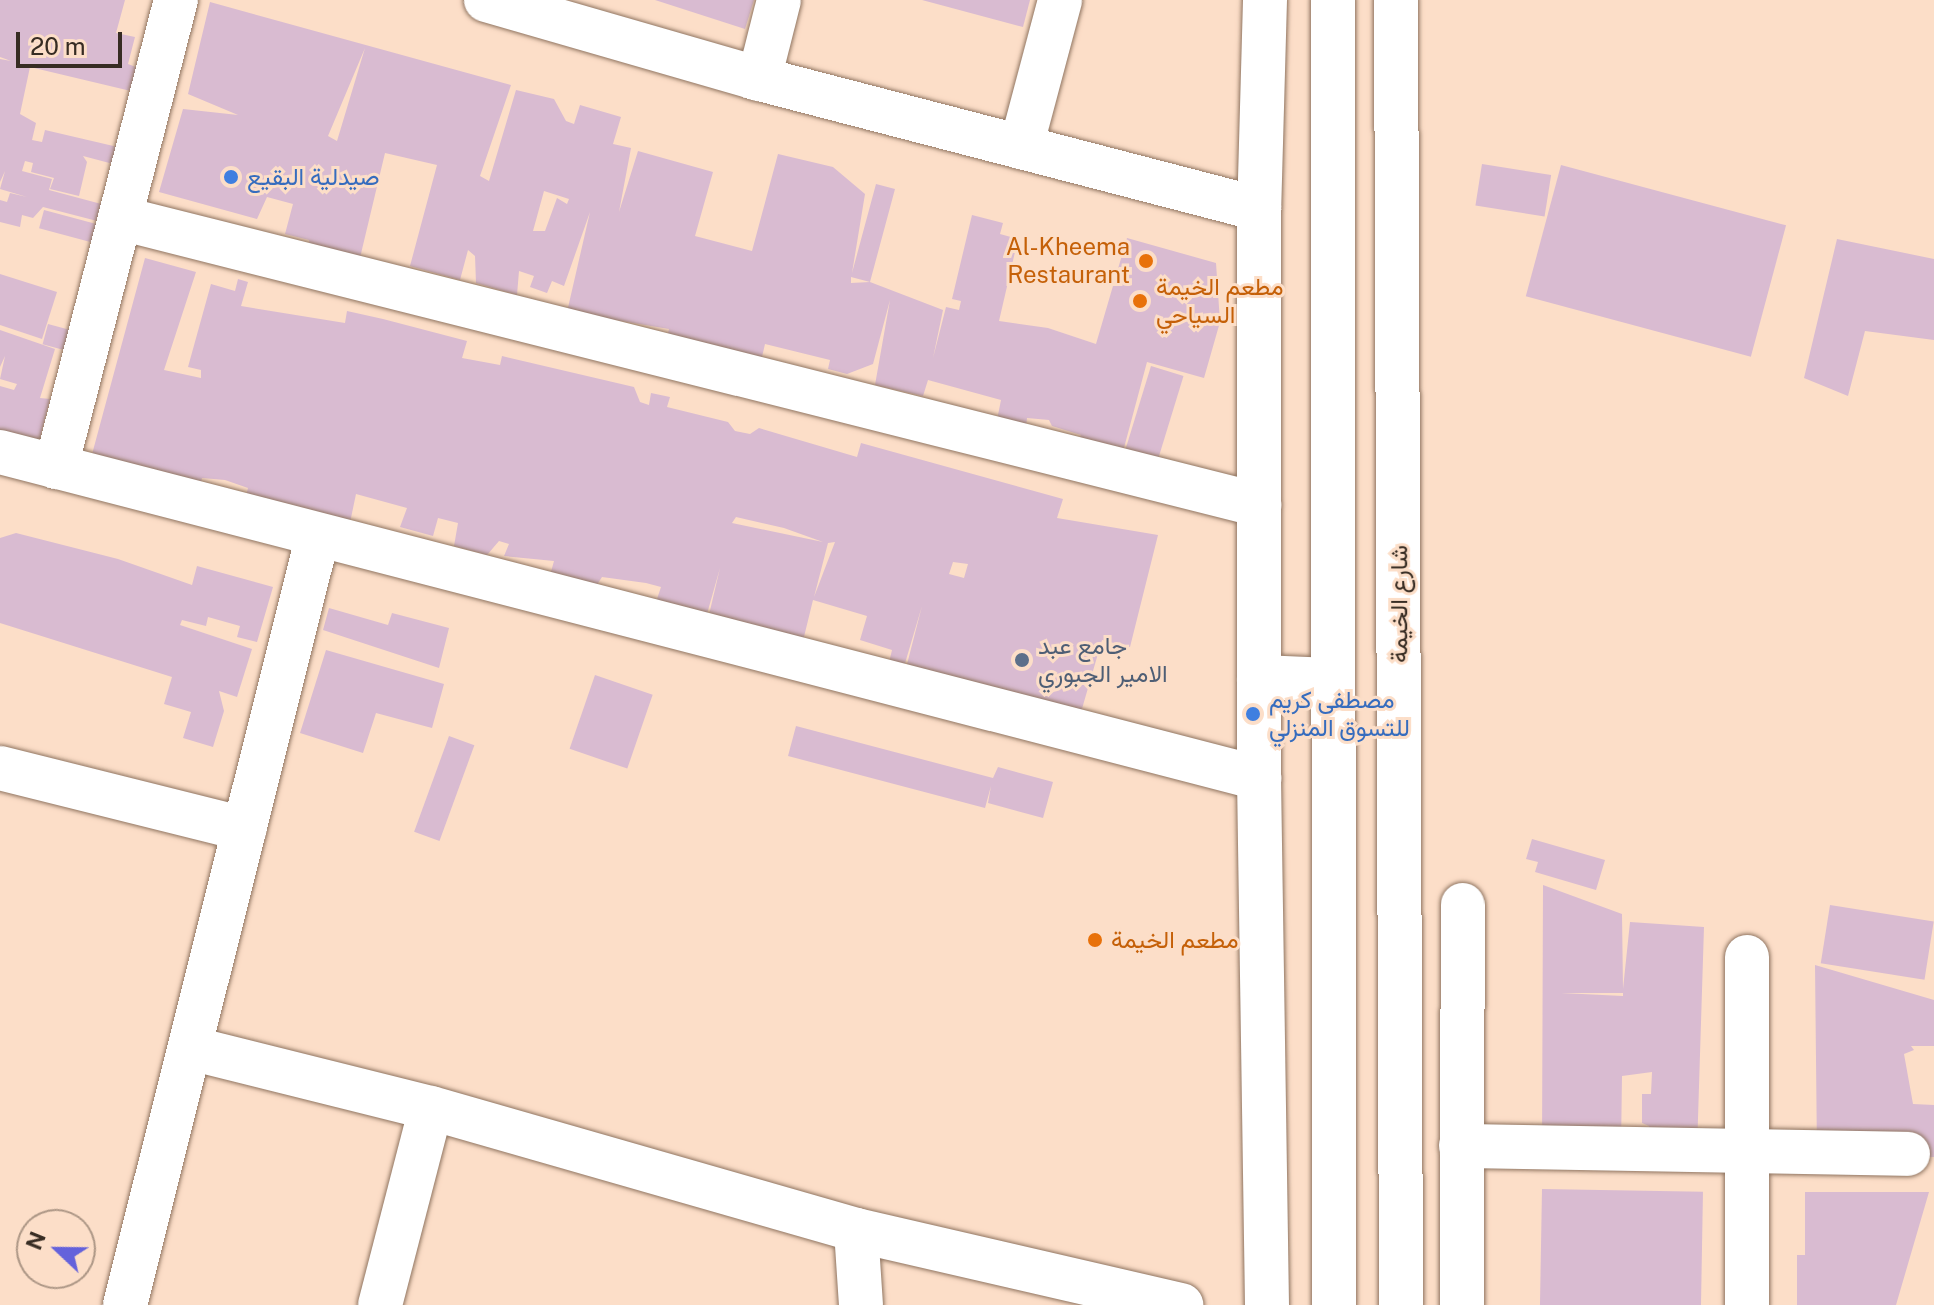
<!DOCTYPE html>
<meta charset="utf-8">
<style>
body{margin:0}
#map{position:relative;width:1934px;height:1305px;overflow:hidden;background:#fcdec8;font-family:"Public Sans",Vazirmatn,sans-serif}
div>[style]{position:absolute}
[style*='--x']{left:calc(var(--x)*1px);top:calc(var(--y)*1px);width:calc(var(--w)*1px);rotate:calc(var(--a)*1deg)}
.building>*{inset:0;background:#d9bbd1;transform-origin:0 0}
.roads{filter:drop-shadow(0 0 2px #907561) drop-shadow(0 0 2px #907561)}
.minor>*{height:44px;margin:-22px;padding:0 22px;transform-origin:22px;border-radius:22px;background:#fff}
.dots>*{width:22px;height:22px;translate:-50% -50%;box-sizing:border-box;border:4px solid #fcdec8;border-radius:50%}
span{translate:-50% -50%;white-space:nowrap;text-align:center;line-height:1.15;-webkit-text-stroke:6px #fcdec8;paint-order:stroke}
.shop-label{font-size:24px;color:#366cbe}
.left{translate:0 -50%;text-align:left}
.food-label{font-size:24px;color:#c56008}
.right{translate:-100% -50%;text-align:right}
.street-label{font-size:24px;color:#372c23}
.service-label{font-size:24px;color:#4e5e75}
.north{position:absolute;left:16px;top:1209px;width:80px;height:80px;box-sizing:border-box;background:#fcdec8;border:2px solid #ad9786;border-radius:50%;rotate:292deg;font-size:22px;font-weight:700;line-height:32px;text-align:center;color:#372c23}
.north::after{content:'';display:block;margin:auto;width:28px;height:36px;background:#6462db;clip-path:polygon(50% 0,100% 100%,50% 72%,0 100%)}
.scale{position:absolute;left:16px;top:32px;width:106px;height:36px;box-sizing:border-box;border:4px solid #372c23;border-top:0;padding-left:10px;font-size:24px;line-height:28px;white-space:nowrap;color:#372c23;-webkit-text-stroke:6px #fcdec8;paint-order:stroke}
</style>
<div id="map">
<div class="building">
<div style="clip-path:polygon(0 0,125px 0,116px 33px,135px 37px,128px 64px,141px 69px,135px 92px,30px 67px,20px 114px,36px 123px,32px 140px,42px 142px,45px 130px,122px 148px,117px 165px,83px 156px,87px 162px,79px 196px,50px 189px,54px 178px,31px 172px,33px 163px,25px 161px,22px 171px,52px 179px,49px 190px,105px 205px,101px 222px,43px 207px,33px 218px,22px 215px,20px 227px,0 222px,0 200px,7px 202px,10px 193px,27px 197px,0 189px,5px 171px,0 182px,0 59px,11px 61px,0 57px)"></div>
<div style="clip-path:polygon(655px 0,754px 0,745px 29px)"></div>
<div style="clip-path:polygon(922px 0,1030px 0,1023px 27px)"></div>
<div style="clip-path:polygon(evenodd,210px 2px,511px 85px,480px 176px,489px 181px,516px 90px,554px 99px,566px 121px,574px 124px,580px 105px,621px 117px,613px 144px,631px 148px,619px 212px,638px 151px,713px 172px,695px 236px,752px 251px,778px 154px,833px 167px,865px 194px,852px 273px,876px 184px,895px 189px,870px 282px,851px 277px,851px 283px,870px 282px,943px 310px,933px 358px,946px 307px,959px 310px,961px 301px,952px 299px,972px 215px,1003px 223px,1000px 234px,1018px 239px,999px 321px,1048px 328px,1096px 344px,1127px 238px,1216px 263px,1220px 322px,1204px 378px,1147px 362px,1121px 459px,1074px 446px,1081px 435px,1052px 426px,1049px 420px,1027px 418px,1026px 427px,997px 420px,1001px 400px,928px 380px,923px 396px,875px 385px,890px 300px,873px 364px,847px 374px,828px 369px,830px 360px,765px 344px,759px 370px,664px 350px,669px 329px,567px 312px,590px 212px,564px 286px,552px 281px,547px 293px,530px 287px,534px 276px,519px 271px,517px 295px,476px 283px,475px 256px,468px 250px,460px 280px,410px 266px,437px 165px,385px 153px,359px 262px,311px 251px,309px 240px,285px 234px,293px 204px,267px 197px,257px 219px,159px 192px,183px 109px,238px 115px,188px 94px,210px 2px,365px 48px,337px 141px,328px 136px,365px 48px,210px 2px,544px 191px,569px 199px,567px 204px,557px 198px,545px 231px,533px 231px,544px 191px)"></div>
<div style="left:1482px;top:164px;width:70px;height:42px;rotate:9deg"></div>
<div style="left:1561px;top:165px;width:233px;height:136px;rotate:15deg"></div>
<div style="left:44px;top:210px;width:56px;height:19px;rotate:15deg"></div>
<div style="clip-path:polygon(1837px 239px,1934px 259px,1934px 340px,1865px 331px,1848px 396px,1804px 378px)"></div>
<div style="clip-path:polygon(evenodd,145px 258px,196px 272px,164px 370px,201px 378px,201px 370px,188px 367px,211px 284px,235px 291px,238px 279px,248px 282px,241px 306px,345px 323px,347px 311px,383px 319px,467px 341px,462px 358px,500px 365px,502px 356px,634px 387px,640px 402px,649px 405px,651px 393px,670px 397px,667px 407px,728px 422px,735px 431px,750px 434px,759px 428px,857px 457px,861px 443px,1063px 499px,1057px 518px,1158px 535px,1130px 647px,1102px 640px,1079px 719px,904px 676px,922px 606px,903px 670px,888px 667px,892px 650px,860px 640px,867px 616px,813px 600px,802px 645px,708px 619px,720px 568px,705px 621px,654px 608px,661px 587px,646px 583px,602px 577px,589px 597px,547px 586px,554px 561px,504px 556px,509px 544px,499px 541px,487px 555px,454px 546px,458px 523px,438px 518px,433px 536px,400px 527px,407px 508px,356px 494px,347px 537px,245px 500px,248px 488px,225px 480px,202px 478px,200px 487px,91px 458px,145px 258px,736px 517px,784px 528px,823px 542px,732px 523px,736px 517px,145px 258px,835px 542px,814px 597px,828px 543px,835px 542px,145px 258px,953px 562px,968px 564px,964px 578px,949px 574px,953px 562px)"></div>
<div style="clip-path:polygon(0 274px,57px 292px,42px 339px,0 325px)"></div>
<div style="left:48px;top:324px;width:24px;height:21px;rotate:15deg"></div>
<div style="clip-path:polygon(0 330px,55px 349px,40px 398px,50px 399px,38px 446px,0 436px,0 386px,14px 390px,17px 384px,0 379px,5px 356px,0 367px)"></div>
<div style="left:1151px;top:366px;width:34px;height:95px;rotate:17deg"></div>
<div style="clip-path:polygon(16px 533px,118px 559px,192px 585px,197px 566px,273px 587px,257px 642px,237px 637px,240px 626px,208px 617px,206px 626px,182px 620px,180px 625px,252px 649px,237px 697px,219px 691px,224px 711px,213px 747px,183px 738px,191px 712px,164px 704px,172px 677px,0 623px,0 538px)"></div>
<div style="clip-path:polygon(329px 608px,388px 625px,392px 613px,449px 628px,439px 668px,323px 630px)"></div>
<div style="clip-path:polygon(326px 650px,444px 684px,432px 728px,376px 713px,363px 753px,300px 733px)"></div>
<div style="left:595px;top:675px;width:61px;height:78px;rotate:19deg"></div>
<div style="clip-path:polygon(796px 726px,993px 778px,998px 767px,1053px 782px,1043px 818px,988px 803px,991px 786px,985px 808px,788px 756px)"></div>
<div style="left:449px;top:736px;width:27px;height:102px;rotate:20deg"></div>
<div style="clip-path:polygon(1532px 839px,1605px 860px,1596px 890px,1535px 872px,1538px 862px,1526px 859px)"></div>
<div style="clip-path:polygon(evenodd,1543px 885px,1622px 914px,1623px 989px,1630px 922px,1704px 927px,1697px 1150px,1649px 1150px,1649px 1126px,1642px 1123px,1642px 1094px,1651px 1094px,1652px 1072px,1622px 1076px,1621px 1147px,1542px 1147px,1543px 885px,1561px 993px,1623px 993px,1623px 996px,1561px 993px)"></div>
<div style="left:1830px;top:905px;width:105px;height:59px;rotate:9deg"></div>
<div style="clip-path:polygon(1815px 965px,1934px 1000px,1934px 1046px,1911px 1046px,1914px 1050px,1904px 1054px,1913px 1104px,1934px 1105px,1934px 1157px,1817px 1154px)"></div>
<div style="left:1542px;top:1189px;width:161px;height:116px;rotate:1deg"></div>
<div style="clip-path:polygon(1805px 1192px,1929px 1192px,1896px 1305px,1797px 1305px,1797px 1255px,1805px 1255px)"></div>
</div>
<div class="roads">
<div class="minor">
<div style="--x:486;--y:0;--w:277;--a:16.1"></div>
<div style="--x:752;--y:77;--w:524;--a:14.59"></div>
<div style="--x:1265;--y:0;--w:209;--a:91.6"></div>
<div style="--x:1259;--y:209;--w:569;--a:90"></div>
<div style="--x:1259;--y:778;--w:527;--a:89.13"></div>
<div style="--x:1333;--y:0;--w:1305;--a:89.96"></div>
<div style="--x:1396;--y:0;--w:1305;--a:89.78"></div>
<div style="--x:759;--y:79;--w:81;--a:-75.8"></div>
<div style="--x:1021;--y:147;--w:152;--a:-75.1"></div>
<div style="--x:120;--y:218;--w:1175;--a:14.14"></div>
<div style="--x:0;--y:452;--w:1301;--a:14.52"></div>
<div style="--x:56;--y:467;--w:482;--a:-75.6"></div>
<div style="--x:1259;--y:677;--w:73;--a:2.4"></div>
<div style="--x:0;--y:768;--w:252;--a:14"></div>
<div style="--x:1747;--y:957;--w:348;--a:90"></div>
<div style="--x:190;--y:1048;--w:248;--a:14"></div>
<div style="--x:431;--y:1108;--w:442;--a:16"></div>
<div style="--x:856;--y:1230;--w:334;--a:13"></div>
<div style="--x:1461;--y:1146;--w:447;--a:1"></div>
<div style="--x:856;--y:1230;--w:75;--a:86.2"></div>
<div style="--x:125;--y:1305;--w:794;--a:-75.93"></div>
<div style="--x:380;--y:1305;--w:203;--a:-75.5"></div>
<div style="--x:1462;--y:1305;--w:400;--a:-89.9"></div>
</div>
</div>
<div class="dots">
<div style="left:231px;top:177px;background:#3f7fe0"></div>
<div style="left:1146px;top:261px;background:#e8710a"></div>
<div style="left:1140px;top:301px;background:#e8710a"></div>
<div style="left:1022px;top:660px;background:#5c6f8a"></div>
<div style="left:1253px;top:714px;background:#3f7fe0"></div>
<div style="left:1095px;top:940px;background:#e8710a"></div>
</div>
<div class="shop-label">
<span class="left" style="left:247px;top:177px">صيدلية البقيع</span>
<span class="left" style="left:1269px;top:714px">مصطفى كريم<br>للتسوق المنزلي</span>
</div>
<div class="food-label">
<span class="right" style="left:1130px;top:261px">Al-Kheema<br>Restaurant</span>
<span class="left" style="left:1156px;top:301px">مطعم الخيمة<br>السياحي</span>
<span class="left" style="left:1111px;top:940px">مطعم الخيمة</span>
</div>
<div class="street-label">
<span style="left:1399px;top:604px;rotate:-90deg">شارع الخيمة</span>
</div>
<div class="service-label">
<span class="left" style="left:1038px;top:660px">جامع عبد<br>الامير الجبوري</span>
</div>
<div class="north">N</div>
<div class="scale">20 m</div>
</div>
